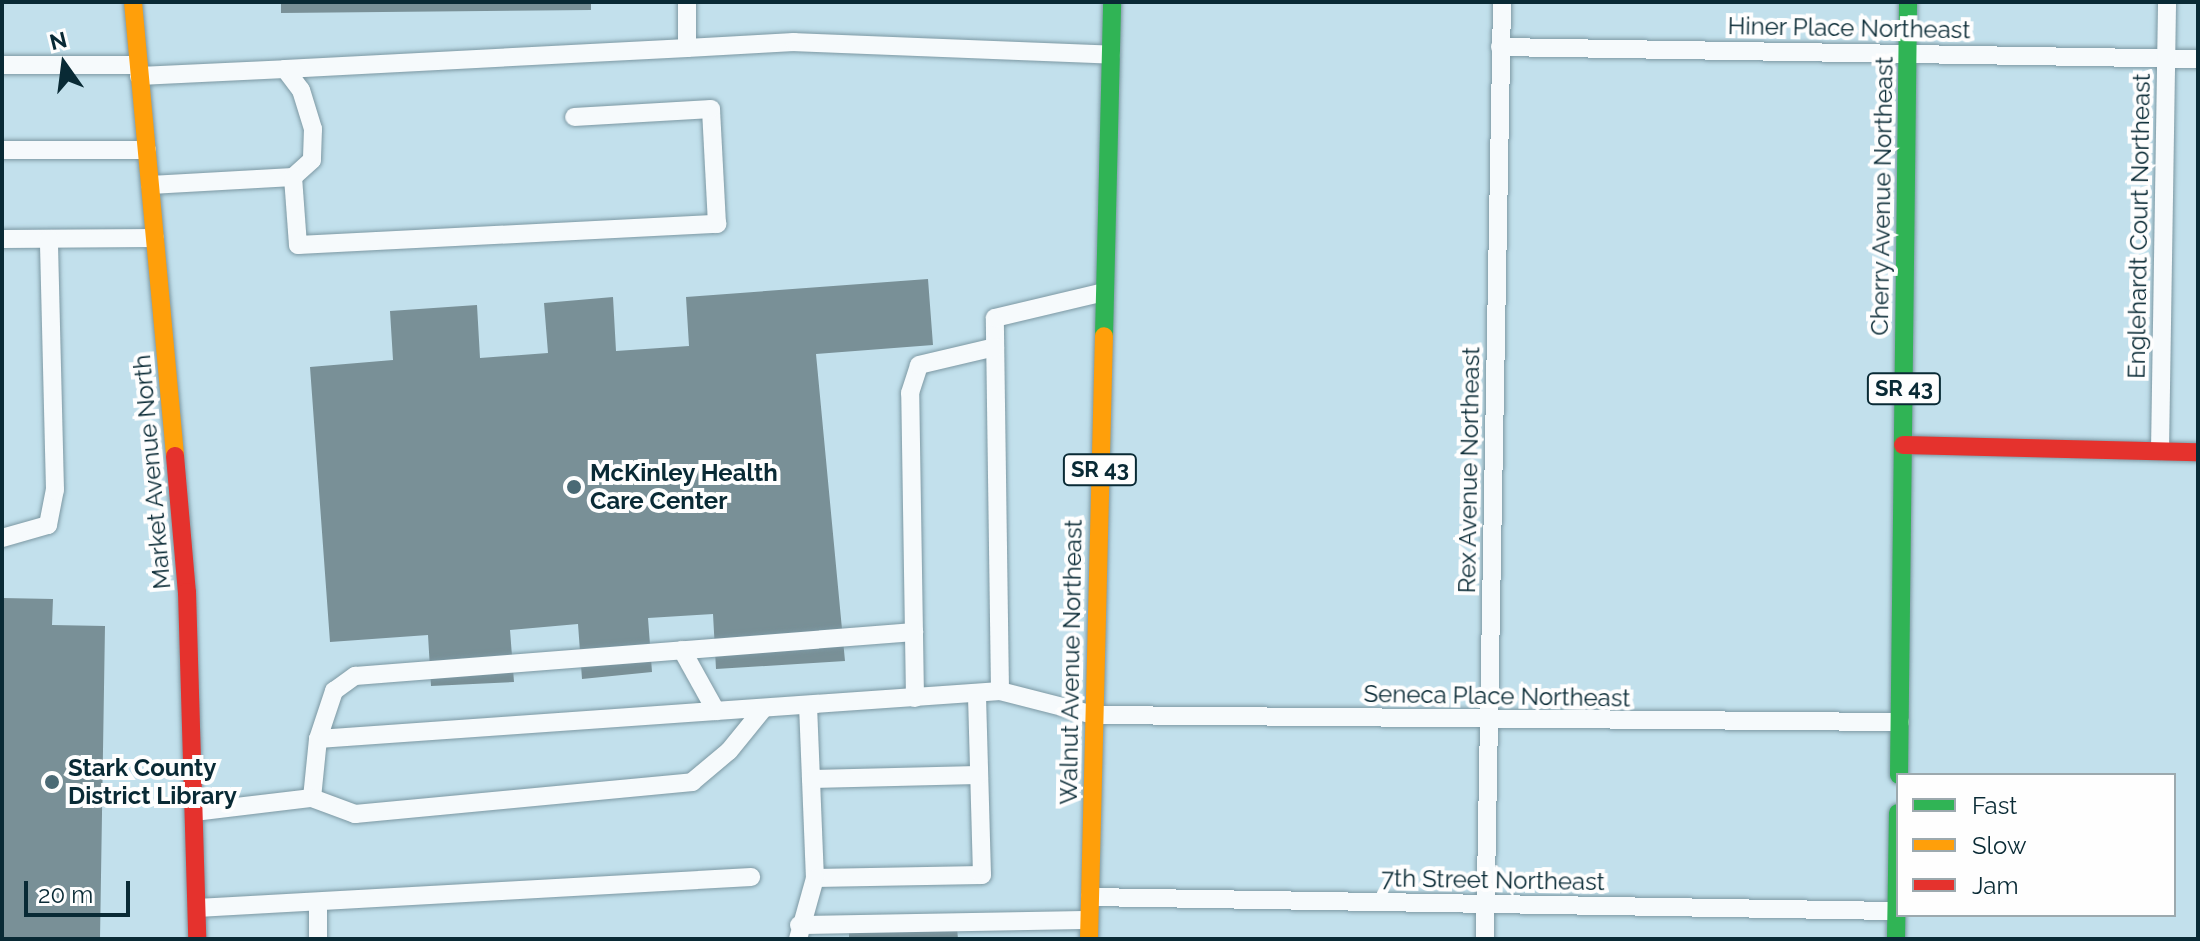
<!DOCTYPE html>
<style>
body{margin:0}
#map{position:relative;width:2200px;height:941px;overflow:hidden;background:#c2e0ec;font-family:Raleway,sans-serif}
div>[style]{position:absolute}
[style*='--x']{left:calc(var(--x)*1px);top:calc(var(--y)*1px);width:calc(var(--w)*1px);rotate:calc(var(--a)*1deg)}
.building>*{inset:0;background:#799097}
.roads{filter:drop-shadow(0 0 2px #7c98a3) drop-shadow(0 0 2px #7c98a3)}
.lane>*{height:18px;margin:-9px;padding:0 9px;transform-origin:9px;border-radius:9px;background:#f6fafc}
.fast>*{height:18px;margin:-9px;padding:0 9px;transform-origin:9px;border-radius:9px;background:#30b455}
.slow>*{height:18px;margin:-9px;padding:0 9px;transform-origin:9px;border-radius:9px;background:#ff9f0a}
.jam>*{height:18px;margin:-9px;padding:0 9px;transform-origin:9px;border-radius:9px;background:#e5322d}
.dots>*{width:22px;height:22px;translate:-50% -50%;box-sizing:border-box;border:4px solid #fefefe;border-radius:50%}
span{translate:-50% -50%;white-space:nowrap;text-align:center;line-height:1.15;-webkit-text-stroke:8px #fefefe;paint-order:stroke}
.shield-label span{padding:2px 6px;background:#fefefe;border:2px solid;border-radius:6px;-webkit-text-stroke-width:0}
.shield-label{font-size:22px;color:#092a35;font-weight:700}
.street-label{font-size:24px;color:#092a35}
.poi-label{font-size:24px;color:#092a35;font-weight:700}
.left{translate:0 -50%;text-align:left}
.frame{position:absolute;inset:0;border:4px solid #092a35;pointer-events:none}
.legend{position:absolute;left:1896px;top:773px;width:280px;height:144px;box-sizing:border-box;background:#fefefe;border:2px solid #9ca9ae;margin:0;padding:10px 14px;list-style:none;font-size:24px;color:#092a35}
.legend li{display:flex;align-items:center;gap:16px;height:40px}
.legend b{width:40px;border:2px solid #9ca9ae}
.north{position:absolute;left:24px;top:24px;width:80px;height:80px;-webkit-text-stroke:6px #fefefe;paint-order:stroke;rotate:346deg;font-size:22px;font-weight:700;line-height:32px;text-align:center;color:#092a35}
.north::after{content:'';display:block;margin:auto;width:28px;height:36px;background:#092a35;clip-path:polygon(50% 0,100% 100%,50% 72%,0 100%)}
.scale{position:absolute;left:24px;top:881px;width:106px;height:36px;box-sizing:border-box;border:4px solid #092a35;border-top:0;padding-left:10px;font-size:24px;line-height:28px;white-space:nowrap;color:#092a35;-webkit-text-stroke:6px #fefefe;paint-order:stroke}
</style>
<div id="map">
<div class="building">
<div style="clip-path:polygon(281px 2px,591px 2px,591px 10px,281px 13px)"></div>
<div style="clip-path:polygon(928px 279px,933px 345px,816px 354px,845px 661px,716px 669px,713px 614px,648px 618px,652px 672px,582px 679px,578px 624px,510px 630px,514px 682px,431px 686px,428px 635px,330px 642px,310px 367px,393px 360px,390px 311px,477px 305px,480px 358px,548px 353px,544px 303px,613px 297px,616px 351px,689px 346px,686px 297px)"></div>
<div style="clip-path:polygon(2px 598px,53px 599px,52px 625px,105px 626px,100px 939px,2px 939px)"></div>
<div style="clip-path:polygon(957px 928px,958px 939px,849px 939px,849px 930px)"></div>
</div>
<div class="roads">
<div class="lane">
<div style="--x:687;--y:2;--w:46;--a:90"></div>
<div style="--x:687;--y:48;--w:107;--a:-3.2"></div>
<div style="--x:794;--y:42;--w:317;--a:2.3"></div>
<div style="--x:1500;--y:47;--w:698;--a:0.98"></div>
<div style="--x:2;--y:65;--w:136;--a:0"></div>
<div style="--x:285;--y:69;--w:403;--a:-3"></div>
<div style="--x:139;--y:76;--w:146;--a:-2.7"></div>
<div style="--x:285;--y:69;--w:26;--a:53"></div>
<div style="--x:301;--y:90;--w:41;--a:72.9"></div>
<div style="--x:313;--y:129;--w:31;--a:92"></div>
<div style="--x:312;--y:160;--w:25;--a:138"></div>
<div style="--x:293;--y:177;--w:143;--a:176.8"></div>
<div style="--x:2;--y:150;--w:145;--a:0"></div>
<div style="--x:293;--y:177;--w:68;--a:85.8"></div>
<div style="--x:298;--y:245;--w:420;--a:-2.9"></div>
<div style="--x:717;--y:224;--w:115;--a:-93"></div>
<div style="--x:711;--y:109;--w:137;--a:176.7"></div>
<div style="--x:2;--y:239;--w:153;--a:-0.4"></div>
<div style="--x:2160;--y:451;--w:449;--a:-89.1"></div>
<div style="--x:2;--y:538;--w:48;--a:-15.8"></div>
<div style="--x:48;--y:525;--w:36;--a:-79"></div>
<div style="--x:55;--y:490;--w:251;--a:-91.4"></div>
<div style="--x:682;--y:650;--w:70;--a:60.9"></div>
<div style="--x:1000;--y:691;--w:373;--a:-90.8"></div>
<div style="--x:995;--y:318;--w:112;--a:-13.4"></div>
<div style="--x:915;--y:698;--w:305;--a:-90.9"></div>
<div style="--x:910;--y:393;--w:29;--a:-72"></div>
<div style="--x:919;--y:365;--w:78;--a:-13.3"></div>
<div style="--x:808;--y:705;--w:173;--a:87.7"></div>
<div style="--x:815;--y:878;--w:167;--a:-1"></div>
<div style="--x:982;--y:875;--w:182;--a:-91.6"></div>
<div style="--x:318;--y:739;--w:51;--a:-71.6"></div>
<div style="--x:334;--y:691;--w:26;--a:-36"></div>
<div style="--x:355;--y:676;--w:561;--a:-4.5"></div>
<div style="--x:811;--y:779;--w:168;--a:-1.4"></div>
<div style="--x:312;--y:798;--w:59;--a:-84.2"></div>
<div style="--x:318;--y:739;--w:684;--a:-4.03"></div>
<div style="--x:1000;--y:691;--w:97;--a:14.3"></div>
<div style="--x:1094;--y:715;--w:806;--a:0.5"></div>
<div style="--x:194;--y:812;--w:119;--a:-6.8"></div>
<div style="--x:312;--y:798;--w:46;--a:20.4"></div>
<div style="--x:355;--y:814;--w:339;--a:-5.4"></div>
<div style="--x:692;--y:782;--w:48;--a:-40"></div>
<div style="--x:729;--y:751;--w:55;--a:-50.9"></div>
<div style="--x:1090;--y:897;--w:806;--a:1"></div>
<div style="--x:197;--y:908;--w:555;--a:-3.2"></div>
<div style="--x:799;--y:925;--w:290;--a:-1"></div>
<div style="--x:318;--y:939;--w:37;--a:-90"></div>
<div style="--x:798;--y:939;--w:63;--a:-74.4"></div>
<div style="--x:1485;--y:939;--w:937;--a:-88.96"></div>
</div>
<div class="fast">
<div style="--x:1104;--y:336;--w:334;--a:-88.6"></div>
<div style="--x:1899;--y:775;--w:773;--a:-89.33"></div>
<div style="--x:1896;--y:939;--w:126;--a:-89.1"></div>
</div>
<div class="slow">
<div style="--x:133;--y:2;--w:456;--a:84.7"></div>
<div style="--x:1089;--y:939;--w:603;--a:-88.58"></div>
</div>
<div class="jam">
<div style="--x:1903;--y:445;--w:295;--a:1.4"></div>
<div style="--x:175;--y:456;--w:137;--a:85"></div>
<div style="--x:187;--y:592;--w:347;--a:88.3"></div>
</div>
</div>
<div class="dots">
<div style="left:574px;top:487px;background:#4a6a75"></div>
<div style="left:52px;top:782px;background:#4a6a75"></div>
</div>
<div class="shield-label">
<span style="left:1904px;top:389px">SR 43</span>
<span style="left:1100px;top:470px">SR 43</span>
</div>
<div class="street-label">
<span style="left:1849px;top:28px;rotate:1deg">Hiner Place Northeast</span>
<span style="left:1882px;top:196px;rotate:-89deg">Cherry Avenue Northeast</span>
<span style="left:2139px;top:226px;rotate:-89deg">Englehardt Court Northeast</span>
<span style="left:1469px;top:470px;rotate:-89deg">Rex Avenue Northeast</span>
<span style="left:152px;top:472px;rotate:-95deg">Market Avenue North</span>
<span style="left:1071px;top:662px;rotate:-89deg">Walnut Avenue Northeast</span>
<span style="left:1497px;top:696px;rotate:1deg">Seneca Place Northeast</span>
<span style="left:1493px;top:880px;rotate:1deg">7th Street Northeast</span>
</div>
<div class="poi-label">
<span class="left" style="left:590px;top:487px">McKinley Health<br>Care Center</span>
<span class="left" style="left:68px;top:782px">Stark County<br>District Library</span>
</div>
<div class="frame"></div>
<ul class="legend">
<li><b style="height:10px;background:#30b455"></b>Fast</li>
<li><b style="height:10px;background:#ff9f0a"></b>Slow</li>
<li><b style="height:10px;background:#e5322d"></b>Jam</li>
</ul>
<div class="north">N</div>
<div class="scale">20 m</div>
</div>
